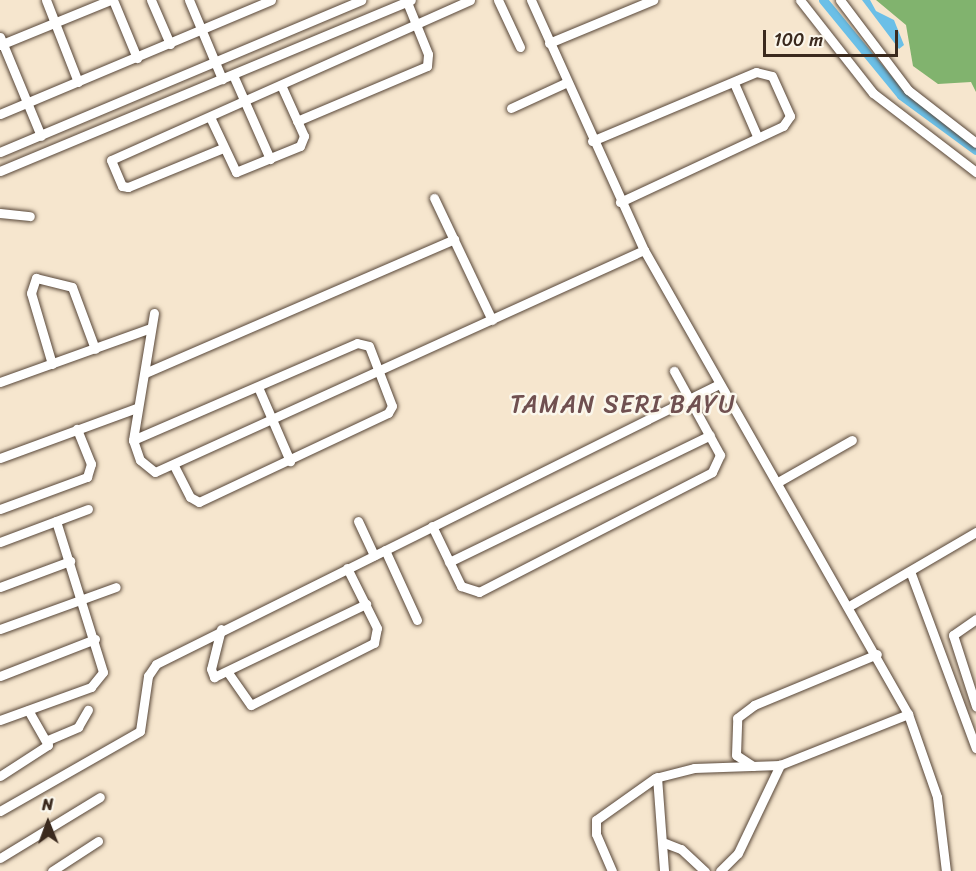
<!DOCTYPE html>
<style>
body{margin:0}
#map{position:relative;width:976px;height:871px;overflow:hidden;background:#f6e6ce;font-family:Sriracha,sans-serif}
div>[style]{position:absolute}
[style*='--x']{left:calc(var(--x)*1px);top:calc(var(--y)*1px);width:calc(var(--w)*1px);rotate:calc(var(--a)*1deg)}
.forest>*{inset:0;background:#81b36e}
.water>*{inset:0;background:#6bbfe7}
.canal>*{height:9px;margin:-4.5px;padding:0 4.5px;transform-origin:4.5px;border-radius:4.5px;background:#6bbfe7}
.roads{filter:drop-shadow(0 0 2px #574638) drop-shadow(0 0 2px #574638)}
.minor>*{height:9px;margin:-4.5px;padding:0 4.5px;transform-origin:4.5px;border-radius:4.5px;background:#fff}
span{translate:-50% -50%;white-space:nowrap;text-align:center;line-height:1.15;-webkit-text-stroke:5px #fbf7ec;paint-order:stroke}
.neighbourhood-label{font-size:24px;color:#705050;letter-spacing:1.5px}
.north{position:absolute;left:18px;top:793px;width:60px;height:60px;-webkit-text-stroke:4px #fbf7ec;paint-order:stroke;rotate:359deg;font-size:16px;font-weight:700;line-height:24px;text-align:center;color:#3b2a1e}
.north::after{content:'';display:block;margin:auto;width:21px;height:27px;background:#3b2a1e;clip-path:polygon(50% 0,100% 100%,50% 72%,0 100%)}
.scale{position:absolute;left:763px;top:30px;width:135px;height:27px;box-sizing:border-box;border:3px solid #3b2a1e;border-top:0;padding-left:8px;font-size:18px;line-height:21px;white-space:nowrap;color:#3b2a1e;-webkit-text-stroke:4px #fbf7ec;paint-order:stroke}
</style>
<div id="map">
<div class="forest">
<div style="clip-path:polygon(876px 0,976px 0,976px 92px,971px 82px,938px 84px,913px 66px,906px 25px)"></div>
</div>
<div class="water">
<div style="clip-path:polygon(862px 0,870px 0,876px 11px,894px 20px,904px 45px,899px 49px)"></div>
</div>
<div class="canal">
<div style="--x:823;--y:0;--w:123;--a:50.6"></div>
<div style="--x:901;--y:95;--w:93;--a:36.3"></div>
</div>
<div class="roads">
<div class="minor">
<div style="--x:46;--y:0;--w:88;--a:68.7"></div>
<div style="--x:113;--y:0;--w:63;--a:67.5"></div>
<div style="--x:151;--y:0;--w:48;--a:66.6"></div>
<div style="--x:189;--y:0;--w:86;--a:67.3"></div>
<div style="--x:498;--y:0;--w:52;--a:64.9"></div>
<div style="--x:531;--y:0;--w:274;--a:65.7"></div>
<div style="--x:644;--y:250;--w:534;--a:60.36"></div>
<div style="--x:908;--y:714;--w:88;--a:70.7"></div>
<div style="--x:937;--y:797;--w:75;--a:83.1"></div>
<div style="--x:800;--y:0;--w:118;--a:51.9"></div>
<div style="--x:873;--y:93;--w:130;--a:37.5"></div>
<div style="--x:840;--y:0;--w:113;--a:52.9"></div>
<div style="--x:908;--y:90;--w:86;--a:37.9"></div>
<div style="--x:0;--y:37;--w:107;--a:67.5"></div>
<div style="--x:549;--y:43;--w:113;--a:-22.5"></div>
<div style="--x:0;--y:45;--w:119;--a:-22.2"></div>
<div style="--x:233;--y:75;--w:92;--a:66.2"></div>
<div style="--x:734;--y:83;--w:58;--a:66.5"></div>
<div style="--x:511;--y:108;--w:60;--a:-24.8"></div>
<div style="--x:0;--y:114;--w:294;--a:-22.8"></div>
<div style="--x:210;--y:117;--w:61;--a:64.7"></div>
<div style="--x:236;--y:172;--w:69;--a:-22.1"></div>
<div style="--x:300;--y:146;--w:11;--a:-68"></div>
<div style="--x:304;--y:136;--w:56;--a:-114.3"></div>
<div style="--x:297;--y:121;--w:141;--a:-22.9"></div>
<div style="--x:427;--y:66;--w:12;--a:-85"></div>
<div style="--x:428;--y:54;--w:56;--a:-112"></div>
<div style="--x:592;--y:141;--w:178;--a:-22.8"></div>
<div style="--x:756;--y:72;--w:16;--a:14"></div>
<div style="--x:772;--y:76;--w:44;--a:65.8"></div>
<div style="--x:790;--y:116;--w:12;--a:125"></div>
<div style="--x:783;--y:126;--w:180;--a:155"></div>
<div style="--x:223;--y:148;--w:103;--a:157.7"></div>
<div style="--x:128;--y:187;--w:6;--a:-171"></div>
<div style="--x:122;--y:186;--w:28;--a:-113"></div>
<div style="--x:111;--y:160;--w:393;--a:-24"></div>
<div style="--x:0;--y:152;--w:392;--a:-22.8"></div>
<div style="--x:0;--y:171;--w:445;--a:-22.6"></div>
<div style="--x:434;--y:198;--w:135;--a:64.6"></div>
<div style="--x:0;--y:213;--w:30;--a:6"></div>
<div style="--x:154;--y:313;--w:129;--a:99.4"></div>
<div style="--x:133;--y:440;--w:21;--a:71"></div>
<div style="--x:140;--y:460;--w:19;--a:39"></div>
<div style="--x:155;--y:472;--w:537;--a:-24.42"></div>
<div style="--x:52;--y:364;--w:74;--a:-106.5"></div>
<div style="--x:31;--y:293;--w:16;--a:-72"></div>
<div style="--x:36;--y:278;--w:37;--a:14"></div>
<div style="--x:72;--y:287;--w:66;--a:69.6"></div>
<div style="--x:145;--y:373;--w:337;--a:-23.4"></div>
<div style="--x:0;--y:382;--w:160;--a:-19.7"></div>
<div style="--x:258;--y:387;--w:81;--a:66.6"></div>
<div style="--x:133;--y:440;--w:244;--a:-23.4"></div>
<div style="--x:357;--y:343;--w:12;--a:14"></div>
<div style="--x:369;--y:346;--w:64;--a:69"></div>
<div style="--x:392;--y:406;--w:8;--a:120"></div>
<div style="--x:388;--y:413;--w:209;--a:154.8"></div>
<div style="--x:199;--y:502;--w:10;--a:-151"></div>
<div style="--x:190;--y:497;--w:36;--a:-117"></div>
<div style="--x:0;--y:458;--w:146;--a:-20.1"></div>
<div style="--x:778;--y:482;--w:85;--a:-29.6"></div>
<div style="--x:0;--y:509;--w:93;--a:-20.2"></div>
<div style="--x:87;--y:477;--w:14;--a:-73"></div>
<div style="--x:91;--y:464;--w:38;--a:-112"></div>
<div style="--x:358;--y:521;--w:38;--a:65"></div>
<div style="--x:432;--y:526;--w:67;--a:64.2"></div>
<div style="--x:461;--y:586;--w:19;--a:18"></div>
<div style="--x:479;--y:592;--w:262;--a:-27.2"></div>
<div style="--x:712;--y:472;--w:19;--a:-65"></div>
<div style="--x:720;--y:455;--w:96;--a:-118.7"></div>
<div style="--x:0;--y:542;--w:94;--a:-20.6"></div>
<div style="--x:385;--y:550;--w:77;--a:65.4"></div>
<div style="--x:449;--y:562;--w:290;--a:-25.9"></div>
<div style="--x:910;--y:571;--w:189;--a:69.6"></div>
<div style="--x:0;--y:587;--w:75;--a:-20.4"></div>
<div style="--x:851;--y:605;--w:145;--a:-30.3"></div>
<div style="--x:976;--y:619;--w:28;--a:145"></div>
<div style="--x:953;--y:635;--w:75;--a:72.1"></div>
<div style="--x:0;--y:629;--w:123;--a:-19.9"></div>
<div style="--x:221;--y:629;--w:41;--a:104"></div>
<div style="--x:211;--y:669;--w:9;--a:69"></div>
<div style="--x:214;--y:677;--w:169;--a:-25.7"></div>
<div style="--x:229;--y:674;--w:38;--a:55"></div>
<div style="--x:251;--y:705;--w:138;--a:-26.8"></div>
<div style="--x:374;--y:643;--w:15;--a:-79"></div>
<div style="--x:377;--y:628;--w:67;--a:-116.6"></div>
<div style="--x:0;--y:676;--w:102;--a:-21.3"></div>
<div style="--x:0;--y:720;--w:97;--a:-19.9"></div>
<div style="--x:91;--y:687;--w:19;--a:-51"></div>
<div style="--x:103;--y:672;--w:158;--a:-107.3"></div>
<div style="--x:48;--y:740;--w:33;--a:-23"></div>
<div style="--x:78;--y:727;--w:20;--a:-60"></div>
<div style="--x:753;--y:766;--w:20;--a:-147"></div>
<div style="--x:736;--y:755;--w:37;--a:-88"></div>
<div style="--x:737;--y:718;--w:21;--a:-37"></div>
<div style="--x:754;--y:705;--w:133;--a:-22.5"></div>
<div style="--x:0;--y:776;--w:57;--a:-32.9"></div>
<div style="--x:48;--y:745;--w:40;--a:-119.7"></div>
<div style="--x:657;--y:777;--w:94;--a:85.7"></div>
<div style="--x:0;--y:811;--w:161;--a:-29.7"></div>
<div style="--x:140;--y:731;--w:56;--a:-81.7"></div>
<div style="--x:148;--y:676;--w:14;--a:-56"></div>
<div style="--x:156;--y:664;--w:629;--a:-26.44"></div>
<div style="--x:665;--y:843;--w:17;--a:21"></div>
<div style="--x:681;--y:849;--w:33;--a:43"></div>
<div style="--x:0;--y:858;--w:117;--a:-31.4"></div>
<div style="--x:52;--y:871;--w:55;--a:-33.1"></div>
<div style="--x:612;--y:871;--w:40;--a:-113.4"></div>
<div style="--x:596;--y:834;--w:14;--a:-90"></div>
<div style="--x:596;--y:820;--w:72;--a:-35.4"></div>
<div style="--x:655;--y:778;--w:40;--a:-14.4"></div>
<div style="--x:694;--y:768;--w:86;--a:-2"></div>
<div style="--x:780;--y:765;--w:138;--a:-21.7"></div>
<div style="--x:720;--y:871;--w:25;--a:-45"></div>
<div style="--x:738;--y:853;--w:98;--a:-64.5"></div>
</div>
</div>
<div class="neighbourhood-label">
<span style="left:623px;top:405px">TAMAN SERI BAYU</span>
</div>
<div class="north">N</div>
<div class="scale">100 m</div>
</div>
